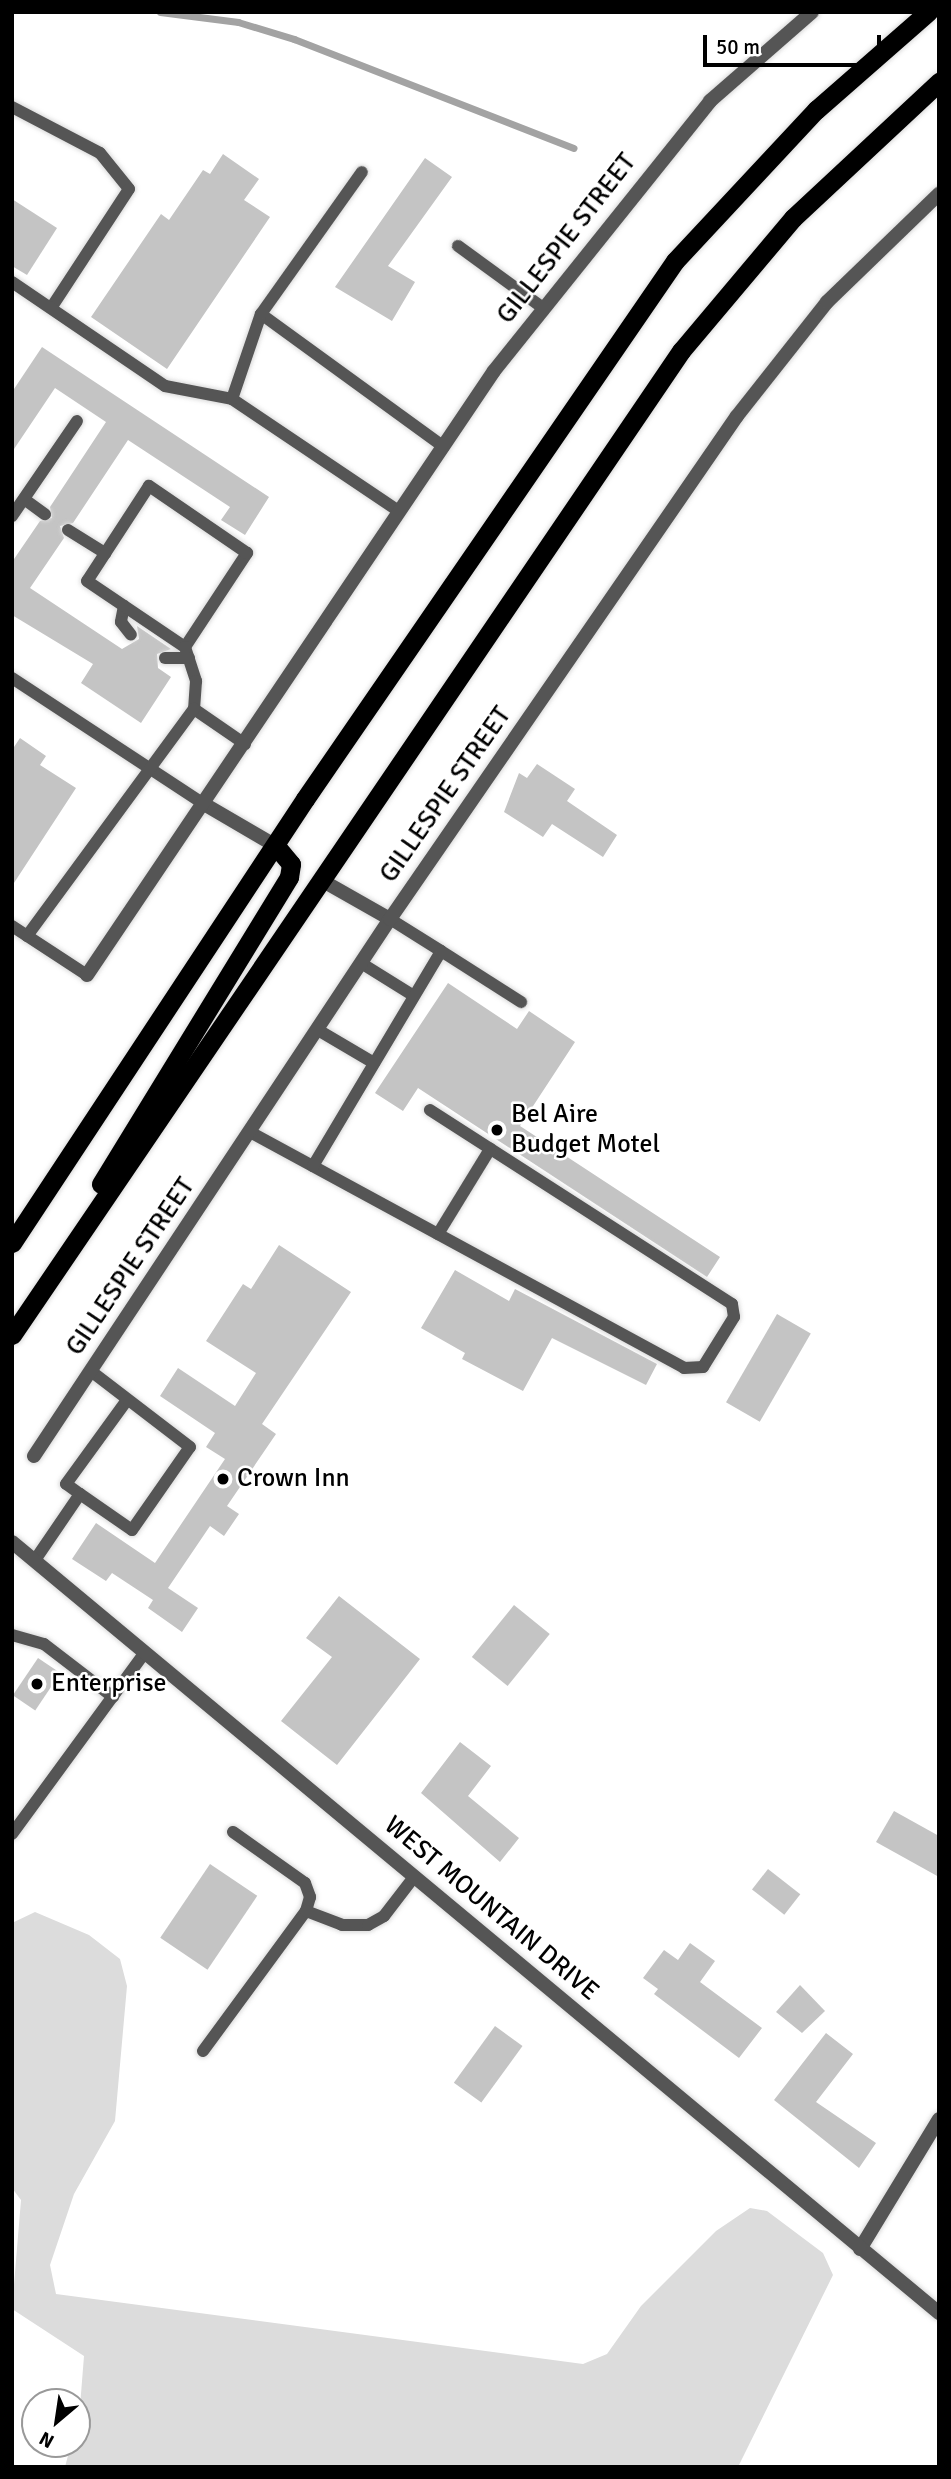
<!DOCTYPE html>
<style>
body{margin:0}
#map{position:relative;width:951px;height:2479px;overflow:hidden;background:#fff;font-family:Signika,sans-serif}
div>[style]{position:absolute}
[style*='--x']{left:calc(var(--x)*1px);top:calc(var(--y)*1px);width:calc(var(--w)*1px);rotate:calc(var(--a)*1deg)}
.green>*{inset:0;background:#dcdcdc}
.stream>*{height:7px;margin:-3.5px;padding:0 3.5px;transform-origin:3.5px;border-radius:3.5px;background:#a3a3a3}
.building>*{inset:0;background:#c4c4c4;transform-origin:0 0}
.roads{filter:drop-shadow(0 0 2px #dbdbdb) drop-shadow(0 0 2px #dbdbdb)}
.service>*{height:12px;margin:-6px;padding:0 6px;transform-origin:6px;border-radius:6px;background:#555}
.minor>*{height:14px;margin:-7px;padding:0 7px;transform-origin:7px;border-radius:7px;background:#555}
.tertiary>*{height:14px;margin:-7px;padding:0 7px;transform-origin:7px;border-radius:7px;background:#555}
.trunk>*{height:19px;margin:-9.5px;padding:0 9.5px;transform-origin:9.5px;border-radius:9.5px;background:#000}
.dots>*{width:19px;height:19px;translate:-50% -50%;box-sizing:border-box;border:4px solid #fff;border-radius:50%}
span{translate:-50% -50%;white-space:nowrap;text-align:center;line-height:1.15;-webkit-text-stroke:5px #fff;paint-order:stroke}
.street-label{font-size:26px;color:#000}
.poi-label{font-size:26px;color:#000}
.left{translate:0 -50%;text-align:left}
.frame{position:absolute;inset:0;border:14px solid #000;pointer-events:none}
.north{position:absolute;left:21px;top:2388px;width:70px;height:70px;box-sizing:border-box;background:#fff;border:2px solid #999;border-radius:50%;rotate:209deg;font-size:19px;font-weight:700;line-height:28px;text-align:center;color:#000}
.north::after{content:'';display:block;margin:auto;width:24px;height:32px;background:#000;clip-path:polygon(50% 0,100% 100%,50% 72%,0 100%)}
.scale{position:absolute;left:703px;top:35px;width:178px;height:32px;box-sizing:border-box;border:4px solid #000;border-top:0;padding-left:9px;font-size:21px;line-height:24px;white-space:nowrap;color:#000;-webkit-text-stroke:5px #fff;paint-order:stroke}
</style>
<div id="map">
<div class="green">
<div style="clip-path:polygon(35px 1912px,89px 1935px,120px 1959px,127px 1986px,115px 2121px,74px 2194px,50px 2265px,56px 2294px,583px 2364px,607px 2354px,641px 2306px,716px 2231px,750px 2208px,767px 2211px,823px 2253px,833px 2275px,738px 2467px,65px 2467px,71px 2444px,77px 2444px,84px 2356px,12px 2309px,21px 2200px,12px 2188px,12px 1923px)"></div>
</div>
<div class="stream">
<div style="--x:160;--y:12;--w:79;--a:7.3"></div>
<div style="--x:238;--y:22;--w:59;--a:16.9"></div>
<div style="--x:294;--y:39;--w:300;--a:21.3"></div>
</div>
<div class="building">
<div style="clip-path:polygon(223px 154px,259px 179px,244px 200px,270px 217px,167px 369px,91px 317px,161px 214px,169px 220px,203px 170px,210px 174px)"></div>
<div style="clip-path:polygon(425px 158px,452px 177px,388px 266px,415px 282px,392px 321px,335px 287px)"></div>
<div style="clip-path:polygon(12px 199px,57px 228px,27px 275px,12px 266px)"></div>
<div style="clip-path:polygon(42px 347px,269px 497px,245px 535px,221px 520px,230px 507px,128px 440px,73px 523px,60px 526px,64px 538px,30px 588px,122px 649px,139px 639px,137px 626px,171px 649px,157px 654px,158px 668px,171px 677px,141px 723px,81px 683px,93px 664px,12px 615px,12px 562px,40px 521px,52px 518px,50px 507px,106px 422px,55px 388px,12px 452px,12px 392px)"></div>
<div style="clip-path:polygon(20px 738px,46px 756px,40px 765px,76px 788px,12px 886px,12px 750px)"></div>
<div style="clip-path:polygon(537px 764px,575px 789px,567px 801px,617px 835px,603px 857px,552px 824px,543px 837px,504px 812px,519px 773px,527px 778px)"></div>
<div style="clip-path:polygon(448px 983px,517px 1029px,529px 1011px,575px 1042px,520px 1126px,720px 1257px,707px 1277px,418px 1088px,403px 1111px,375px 1093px)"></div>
<div style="clip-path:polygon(279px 1245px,351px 1292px,262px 1424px,276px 1434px,227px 1506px,239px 1514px,224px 1536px,210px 1526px,168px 1588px,198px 1608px,182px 1632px,148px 1608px,153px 1600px,112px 1573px,106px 1581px,72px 1559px,96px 1523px,155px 1563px,225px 1459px,206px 1447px,215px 1433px,160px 1396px,178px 1368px,235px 1406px,256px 1373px,206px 1341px,243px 1284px,251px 1289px)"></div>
<div style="clip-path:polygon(455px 1270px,509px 1301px,515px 1289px,657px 1364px,646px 1385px,552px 1338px,523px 1391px,462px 1359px,465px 1353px,421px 1328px)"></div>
<div style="left:777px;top:1314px;width:39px;height:102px;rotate:30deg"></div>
<div style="clip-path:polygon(339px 1596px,420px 1659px,337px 1765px,281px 1721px,332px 1657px,306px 1638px)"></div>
<div style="left:514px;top:1605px;width:46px;height:67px;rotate:39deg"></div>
<div style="left:38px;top:1658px;width:27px;height:45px;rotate:34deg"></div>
<div style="clip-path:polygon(460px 1742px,491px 1766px,468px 1796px,519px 1838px,500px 1862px,421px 1793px)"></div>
<div style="clip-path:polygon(894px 1811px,939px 1836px,939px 1877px,876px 1842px)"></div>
<div style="left:210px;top:1864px;width:57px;height:89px;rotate:34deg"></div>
<div style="left:768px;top:1869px;width:41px;height:26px;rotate:38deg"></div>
<div style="clip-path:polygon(690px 1943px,715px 1961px,700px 1982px,762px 2028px,739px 2058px,654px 1994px,658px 1989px,643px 1978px,664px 1950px,678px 1960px)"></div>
<div style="clip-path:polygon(800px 1985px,825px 2011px,802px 2033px,776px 2012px)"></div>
<div style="left:495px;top:2026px;width:34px;height:70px;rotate:36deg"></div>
<div style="clip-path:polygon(826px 2033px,853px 2054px,816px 2102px,876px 2143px,859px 2168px,774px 2100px)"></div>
</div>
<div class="roads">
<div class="service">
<div style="--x:12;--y:107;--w:99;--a:27.6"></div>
<div style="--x:100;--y:153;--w:46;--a:51.1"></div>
<div style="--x:129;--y:189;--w:142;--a:123.2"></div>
<div style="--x:458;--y:246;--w:105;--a:36.1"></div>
<div style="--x:12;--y:282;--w:185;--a:34.2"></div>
<div style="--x:165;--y:386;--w:68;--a:11"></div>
<div style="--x:232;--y:399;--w:202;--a:33.9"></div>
<div style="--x:261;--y:314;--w:226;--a:36"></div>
<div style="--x:232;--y:399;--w:90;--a:-71.2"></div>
<div style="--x:261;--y:314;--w:174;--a:-54.6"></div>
<div style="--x:24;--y:499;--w:26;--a:36"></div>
<div style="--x:12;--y:516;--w:115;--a:-55.6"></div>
<div style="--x:68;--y:530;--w:44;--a:31.9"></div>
<div style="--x:124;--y:606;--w:16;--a:101"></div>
<div style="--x:121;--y:622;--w:16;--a:52"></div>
<div style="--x:185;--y:647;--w:113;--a:-56.6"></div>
<div style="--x:247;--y:553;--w:119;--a:-145.6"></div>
<div style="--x:149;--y:486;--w:113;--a:123.1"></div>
<div style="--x:87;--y:581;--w:118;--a:34"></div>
<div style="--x:185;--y:647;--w:36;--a:72"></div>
<div style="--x:196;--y:681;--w:28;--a:94"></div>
<div style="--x:194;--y:709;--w:62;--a:34.5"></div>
<div style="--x:165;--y:658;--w:24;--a:0"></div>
<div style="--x:12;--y:678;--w:230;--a:33.3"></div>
<div style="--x:390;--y:919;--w:60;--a:32.1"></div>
<div style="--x:12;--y:926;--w:90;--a:33.2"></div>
<div style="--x:27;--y:936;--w:282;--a:-53.7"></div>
<div style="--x:361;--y:963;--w:62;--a:31.9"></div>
<div style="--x:318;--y:1030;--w:65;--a:30.5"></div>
<div style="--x:250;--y:1132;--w:494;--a:28.5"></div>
<div style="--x:684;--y:1368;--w:19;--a:-3"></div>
<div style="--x:703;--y:1367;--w:59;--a:-58.2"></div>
<div style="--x:734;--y:1317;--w:13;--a:-99"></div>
<div style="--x:732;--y:1304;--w:359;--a:-147.3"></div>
<div style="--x:313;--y:1166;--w:250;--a:-59.2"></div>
<div style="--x:441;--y:951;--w:95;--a:32.5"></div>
<div style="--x:438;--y:1234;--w:100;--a:-58.5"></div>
<div style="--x:80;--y:1494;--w:17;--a:-144"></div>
<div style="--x:66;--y:1484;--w:104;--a:-54"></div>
<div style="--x:35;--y:1560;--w:80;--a:-55.7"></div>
<div style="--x:80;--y:1494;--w:63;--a:34.7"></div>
<div style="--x:132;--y:1530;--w:101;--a:-55.1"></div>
<div style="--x:190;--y:1447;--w:125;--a:-142.5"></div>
<div style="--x:12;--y:1635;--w:33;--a:16"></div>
<div style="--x:44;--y:1644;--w:87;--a:37.5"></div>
<div style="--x:233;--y:1832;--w:88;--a:35.3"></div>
<div style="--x:305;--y:1883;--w:15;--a:70"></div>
<div style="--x:310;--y:1897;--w:15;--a:106"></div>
<div style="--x:12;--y:1834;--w:225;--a:-53.8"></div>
<div style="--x:203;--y:2051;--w:174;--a:-53.7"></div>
<div style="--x:306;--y:1911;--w:39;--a:21"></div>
<div style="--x:342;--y:1925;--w:26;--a:0"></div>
<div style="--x:368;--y:1925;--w:18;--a:-29"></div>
<div style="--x:384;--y:1916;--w:49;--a:-52.4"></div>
</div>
<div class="minor">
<div style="--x:204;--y:804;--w:83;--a:30.3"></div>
<div style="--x:323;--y:881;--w:77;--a:29.6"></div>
<div style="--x:87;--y:975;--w:728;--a:-56.03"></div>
<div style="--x:494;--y:371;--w:346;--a:-51.3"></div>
<div style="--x:710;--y:101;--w:135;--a:-41.1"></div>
<div style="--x:34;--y:1456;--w:644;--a:-56.46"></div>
<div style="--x:390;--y:919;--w:611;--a:-55.4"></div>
<div style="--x:737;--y:416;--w:145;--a:-51.7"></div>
<div style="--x:827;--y:302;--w:156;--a:-44"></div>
<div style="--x:860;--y:2249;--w:152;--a:-58.7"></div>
</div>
<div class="tertiary">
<div style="--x:12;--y:1542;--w:1206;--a:39.75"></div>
</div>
<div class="trunk">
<div style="--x:101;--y:1184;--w:360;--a:-58.5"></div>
<div style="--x:289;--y:877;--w:13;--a:-81"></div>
<div style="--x:291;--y:864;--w:23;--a:-130"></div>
<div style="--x:12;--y:1243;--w:532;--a:-56.58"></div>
<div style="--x:305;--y:799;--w:653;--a:-55.48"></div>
<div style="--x:675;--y:261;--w:207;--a:-47"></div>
<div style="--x:816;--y:110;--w:149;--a:-41.2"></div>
<div style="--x:12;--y:1335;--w:1190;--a:-55.79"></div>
<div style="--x:681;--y:351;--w:174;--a:-49.9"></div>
<div style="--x:793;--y:218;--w:200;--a:-43"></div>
</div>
</div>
<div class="dots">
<div style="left:497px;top:1130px;background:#000"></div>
<div style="left:223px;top:1479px;background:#000"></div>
<div style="left:37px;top:1684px;background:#000"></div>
</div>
<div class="street-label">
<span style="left:567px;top:239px;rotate:-52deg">GILLESPIE STREET</span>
<span style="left:446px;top:795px;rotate:-55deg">GILLESPIE STREET</span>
<span style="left:131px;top:1267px;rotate:-56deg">GILLESPIE STREET</span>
<span style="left:491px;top:1909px;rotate:40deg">WEST MOUNTAIN DRIVE</span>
</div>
<div class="poi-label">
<span class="left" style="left:511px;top:1130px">Bel Aire<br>Budget Motel</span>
<span class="left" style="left:237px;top:1479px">Crown Inn</span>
<span class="left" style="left:51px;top:1684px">Enterprise</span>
</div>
<div class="frame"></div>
<div class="north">N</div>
<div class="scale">50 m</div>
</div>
